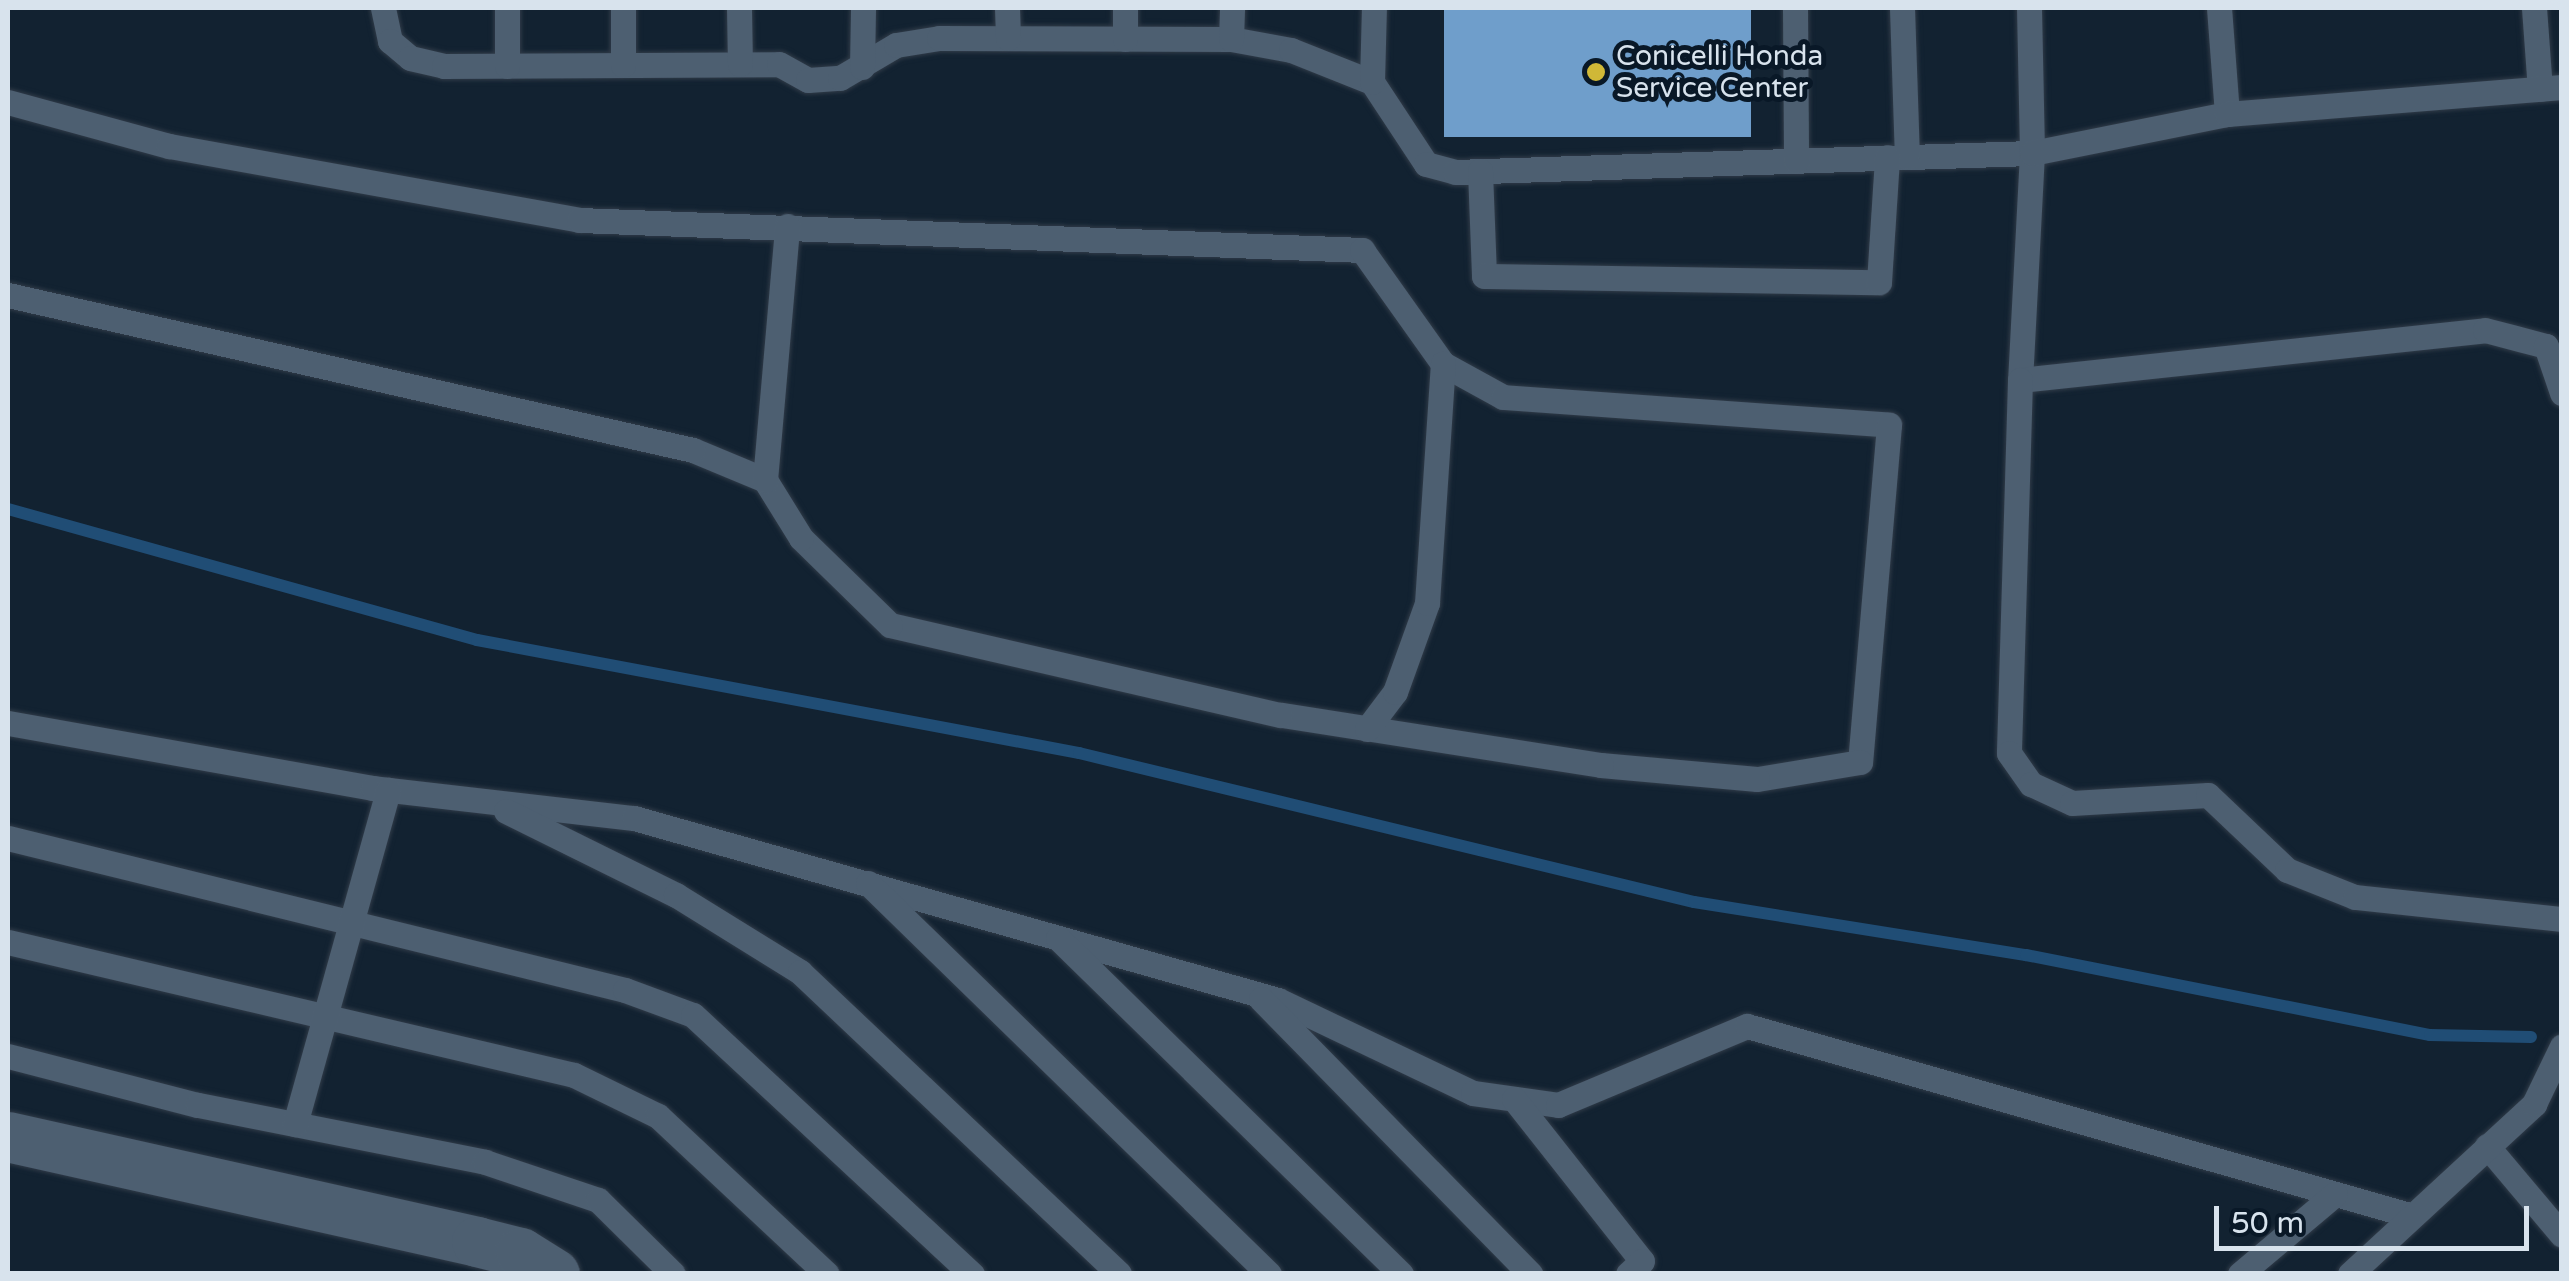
<!DOCTYPE html>
<style>
body{margin:0}
#map{position:relative;width:2569px;height:1281px;overflow:hidden;background:#122231;font-family:"Varela Round",sans-serif}
div>[style]{position:absolute}
[style*='--x']{left:calc(var(--x)*1px);top:calc(var(--y)*1px);width:calc(var(--w)*1px);rotate:calc(var(--a)*1deg)}
.stream>*{height:12px;margin:-6px;padding:0 6px;transform-origin:6px;border-radius:6px;background:#204d75}
.building>*{inset:0;background:#6f9ecb;transform-origin:0 0}
.roads{filter:drop-shadow(0 0 2px #303b48) drop-shadow(0 0 2px #303b48)}
.service>*{height:25px;margin:-12.5px;padding:0 12.5px;transform-origin:12.5px;border-radius:12.5px;background:#4d5f71}
.minor>*{height:50px;margin:-25px;padding:0 25px;transform-origin:25px;border-radius:25px;background:#4d5f71}
.dots>*{width:28px;height:28px;translate:-50% -50%;box-sizing:border-box;border:5px solid #091827;border-radius:50%}
span{translate:-50% -50%;white-space:nowrap;text-align:center;line-height:1.15;-webkit-text-stroke:10px #091827;paint-order:stroke}
.poi-label{font-size:28px;color:#d8e3ed}
.left{translate:0 -50%;text-align:left}
.frame{position:absolute;inset:0;border:10px solid #d8e3ed;pointer-events:none}
.scale{position:absolute;left:2214px;top:1206px;width:315px;height:45px;box-sizing:border-box;border:5px solid #d8e3ed;border-top:0;padding-left:12px;font-size:30px;line-height:35px;white-space:nowrap;color:#d8e3ed;-webkit-text-stroke:8px #091827;paint-order:stroke}
</style>
<div id="map">
<div class="stream">
<div style="--x:8;--y:509;--w:487;--a:15.6"></div>
<div style="--x:477;--y:640;--w:613;--a:10.63"></div>
<div style="--x:1079;--y:753;--w:633;--a:13.62"></div>
<div style="--x:1694;--y:902;--w:336;--a:9.1"></div>
<div style="--x:2026;--y:955;--w:412;--a:11.2"></div>
<div style="--x:2430;--y:1035;--w:101;--a:1.1"></div>
</div>
<div class="building">
<div style="left:1444px;top:8px;width:307px;height:129px"></div>
</div>
<div class="roads">
<div class="service">
<div style="--x:383;--y:8;--w:34;--a:78"></div>
<div style="--x:390;--y:41;--w:26;--a:40"></div>
<div style="--x:410;--y:58;--w:35;--a:13"></div>
<div style="--x:444;--y:66;--w:335;--a:-0.3"></div>
<div style="--x:779;--y:64;--w:33;--a:29"></div>
<div style="--x:808;--y:80;--w:32;--a:-4"></div>
<div style="--x:840;--y:78;--w:65;--a:-30.5"></div>
<div style="--x:896;--y:45;--w:44;--a:-9.2"></div>
<div style="--x:939;--y:38;--w:292;--a:0.2"></div>
<div style="--x:1231;--y:39;--w:61;--a:10.4"></div>
<div style="--x:1291;--y:50;--w:87;--a:21.6"></div>
<div style="--x:1372;--y:82;--w:98;--a:56.6"></div>
<div style="--x:1426;--y:164;--w:30;--a:15"></div>
<div style="--x:1455;--y:172;--w:577;--a:-1.89"></div>
<div style="--x:2032;--y:153;--w:227;--a:93"></div>
<div style="--x:2020;--y:380;--w:468;--a:-6.1"></div>
<div style="--x:2485;--y:330;--w:63;--a:14.7"></div>
<div style="--x:2546;--y:346;--w:50;--a:71.2"></div>
<div style="--x:739;--y:8;--w:56;--a:89"></div>
<div style="--x:1007;--y:8;--w:30;--a:88"></div>
<div style="--x:1795;--y:8;--w:153;--a:89.6"></div>
<div style="--x:1902;--y:8;--w:149;--a:88.1"></div>
<div style="--x:2029;--y:8;--w:145;--a:88.8"></div>
<div style="--x:2032;--y:153;--w:199;--a:-11.3"></div>
<div style="--x:2227;--y:114;--w:106;--a:-94.3"></div>
<div style="--x:2534;--y:8;--w:81;--a:85.8"></div>
<div style="--x:1125;--y:39;--w:31;--a:-90"></div>
<div style="--x:1231;--y:39;--w:31;--a:-88"></div>
<div style="--x:623;--y:65;--w:57;--a:-90"></div>
<div style="--x:507;--y:66;--w:58;--a:-90"></div>
<div style="--x:862;--y:67;--w:59;--a:-89"></div>
<div style="--x:1372;--y:82;--w:74;--a:-88.5"></div>
<div style="--x:8;--y:102;--w:167;--a:15.3"></div>
<div style="--x:169;--y:146;--w:417;--a:10.2"></div>
<div style="--x:579;--y:220;--w:784;--a:2.19"></div>
<div style="--x:1362;--y:250;--w:140;--a:54.6"></div>
<div style="--x:1443;--y:364;--w:68;--a:28.8"></div>
<div style="--x:1503;--y:397;--w:387;--a:4.1"></div>
<div style="--x:1889;--y:425;--w:338;--a:94.9"></div>
<div style="--x:1860;--y:762;--w:104;--a:170.6"></div>
<div style="--x:1757;--y:779;--w:157;--a:-174.9"></div>
<div style="--x:1601;--y:765;--w:325;--a:-171.1"></div>
<div style="--x:1280;--y:715;--w:400;--a:-167"></div>
<div style="--x:890;--y:625;--w:124;--a:-135.7"></div>
<div style="--x:801;--y:538;--w:68;--a:-121.8"></div>
<div style="--x:765;--y:480;--w:78;--a:-157.4"></div>
<div style="--x:693;--y:450;--w:702;--a:-167.25"></div>
<div style="--x:2227;--y:114;--w:336;--a:-4.6"></div>
<div style="--x:1480;--y:171;--w:105;--a:87.8"></div>
<div style="--x:1484;--y:276;--w:395;--a:0.9"></div>
<div style="--x:1879;--y:282;--w:125;--a:-86.3"></div>
<div style="--x:2020;--y:380;--w:373;--a:91.7"></div>
<div style="--x:2009;--y:753;--w:38;--a:55"></div>
<div style="--x:2031;--y:784;--w:45;--a:24.9"></div>
<div style="--x:2072;--y:803;--w:136;--a:-3.4"></div>
<div style="--x:2208;--y:795;--w:109;--a:43.5"></div>
<div style="--x:2287;--y:870;--w:73;--a:21.7"></div>
<div style="--x:2355;--y:897;--w:208;--a:6.1"></div>
<div style="--x:765;--y:480;--w:255;--a:-85"></div>
<div style="--x:8;--y:723;--w:371;--a:10.1"></div>
<div style="--x:373;--y:788;--w:263;--a:6.6"></div>
<div style="--x:634;--y:818;--w:669;--a:15.78"></div>
<div style="--x:1278;--y:1000;--w:216;--a:25.5"></div>
<div style="--x:1473;--y:1093;--w:86;--a:8"></div>
<div style="--x:1558;--y:1105;--w:205;--a:-22.7"></div>
<div style="--x:1747;--y:1026;--w:688;--a:15.93"></div>
<div style="--x:1367;--y:729;--w:46;--a:-52.9"></div>
<div style="--x:1395;--y:692;--w:95;--a:-70.2"></div>
<div style="--x:1427;--y:603;--w:240;--a:-86.2"></div>
<div style="--x:506;--y:811;--w:190;--a:26.3"></div>
<div style="--x:676;--y:895;--w:146;--a:31.8"></div>
<div style="--x:800;--y:972;--w:439;--a:43.4"></div>
<div style="--x:8;--y:838;--w:635;--a:13.84"></div>
<div style="--x:625;--y:990;--w:72;--a:20.2"></div>
<div style="--x:693;--y:1015;--w:381;--a:42.9"></div>
<div style="--x:868;--y:883;--w:560;--a:44.28"></div>
<div style="--x:1058;--y:938;--w:480;--a:44.4"></div>
<div style="--x:8;--y:942;--w:581;--a:13.22"></div>
<div style="--x:574;--y:1075;--w:93;--a:26"></div>
<div style="--x:658;--y:1116;--w:231;--a:43.1"></div>
<div style="--x:1261;--y:999;--w:385;--a:45.6"></div>
<div style="--x:8;--y:1056;--w:196;--a:14.5"></div>
<div style="--x:198;--y:1105;--w:293;--a:11.2"></div>
<div style="--x:485;--y:1162;--w:119;--a:18.6"></div>
<div style="--x:598;--y:1200;--w:105;--a:44.6"></div>
<div style="--x:1514;--y:1099;--w:206;--a:51.7"></div>
<div style="--x:1642;--y:1261;--w:19;--a:137"></div>
<div style="--x:295;--y:1124;--w:347;--a:-74.4"></div>
<div style="--x:2487;--y:1146;--w:116;--a:49.9"></div>
<div style="--x:2240;--y:1274;--w:124;--a:-40.1"></div>
<div style="--x:2350;--y:1274;--w:251;--a:-42.7"></div>
<div style="--x:2534;--y:1104;--w:64;--a:-64.2"></div>
</div>
<div class="minor">
<div style="--x:8;--y:1137;--w:481;--a:12.6"></div>
<div style="--x:477;--y:1242;--w:45;--a:14"></div>
<div style="--x:521;--y:1253;--w:40;--a:32"></div>
</div>
</div>
<div class="dots">
<div style="left:1596px;top:72px;background:#d0b837"></div>
</div>
<div class="poi-label">
<span class="left" style="left:1616px;top:72px">Conicelli Honda<br>Service Center</span>
</div>
<div class="frame"></div>
<div class="scale">50 m</div>
</div>
